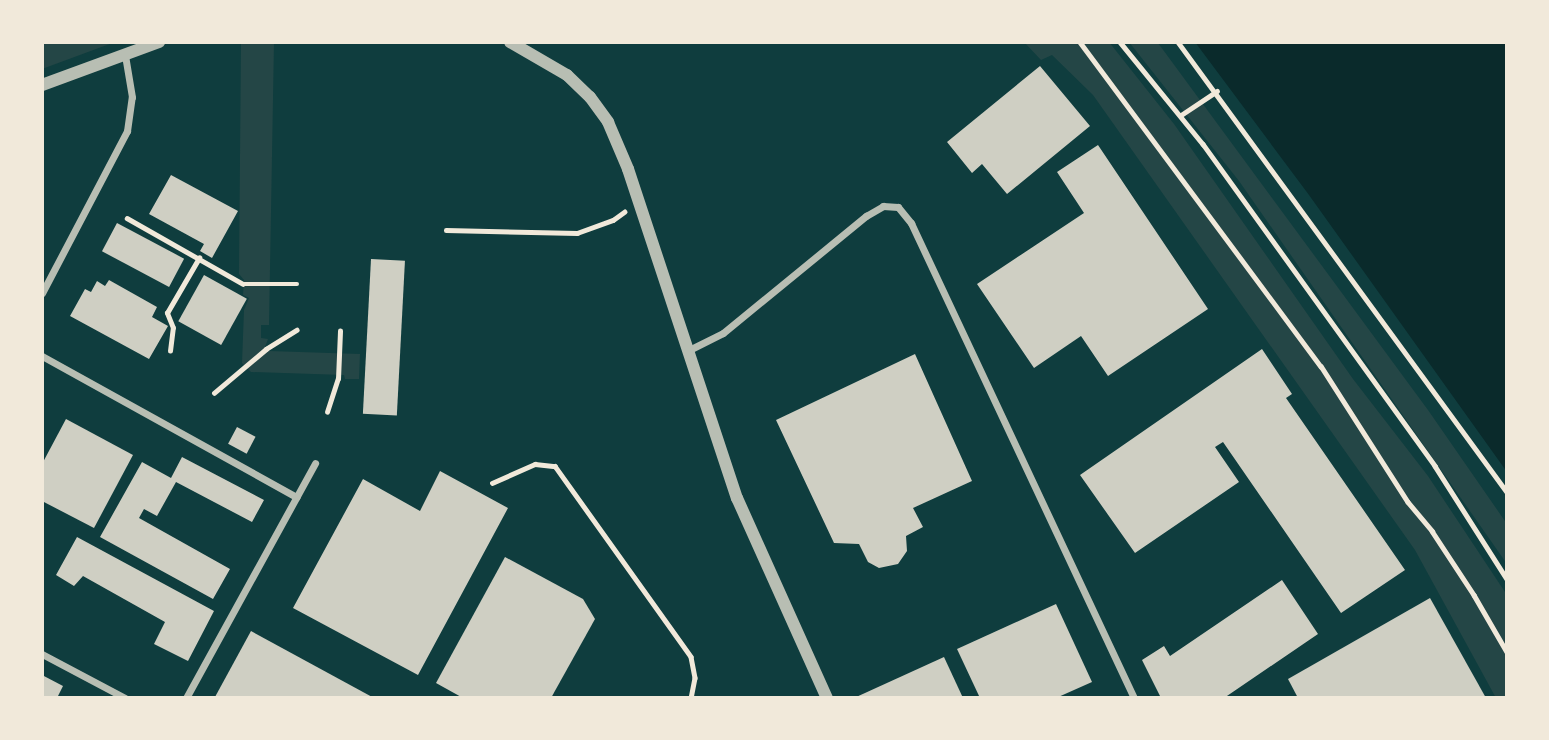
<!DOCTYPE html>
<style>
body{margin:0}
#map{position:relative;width:1549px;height:740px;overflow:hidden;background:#0f3d3e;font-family:"Noto Sans",sans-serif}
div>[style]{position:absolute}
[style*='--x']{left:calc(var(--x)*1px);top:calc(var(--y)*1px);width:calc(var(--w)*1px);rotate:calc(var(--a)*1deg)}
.green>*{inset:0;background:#244646}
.water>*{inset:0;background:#0a2a2b}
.building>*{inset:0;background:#cfcfc3;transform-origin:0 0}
.path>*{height:4.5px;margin:-2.25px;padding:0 2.25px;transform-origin:2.25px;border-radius:2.25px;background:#f1e9da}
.minor>*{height:7px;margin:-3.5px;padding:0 3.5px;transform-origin:3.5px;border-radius:3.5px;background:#b8beb3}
.tertiary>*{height:12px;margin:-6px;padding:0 6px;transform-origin:6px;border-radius:6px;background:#b8beb3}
span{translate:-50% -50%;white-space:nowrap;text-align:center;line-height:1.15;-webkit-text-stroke:6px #f1e9da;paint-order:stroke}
.frame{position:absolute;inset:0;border:44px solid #f1e9da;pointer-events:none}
</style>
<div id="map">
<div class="green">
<div style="clip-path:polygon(42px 42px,115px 42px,42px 69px)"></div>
<div style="clip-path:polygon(241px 42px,274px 42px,269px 325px,261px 325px,261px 338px,268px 339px,265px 347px,269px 351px,360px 354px,359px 379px,345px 379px,344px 375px,251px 372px,242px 363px,244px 310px,249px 298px,243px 295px,244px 280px,239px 274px)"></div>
<div style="clip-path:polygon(1024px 42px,1109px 42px,1174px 124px,1353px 379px,1428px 476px,1507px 595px,1507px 698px,1496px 698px,1415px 550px,1093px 95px,1052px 55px,1041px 60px)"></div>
<div style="clip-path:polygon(1129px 42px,1157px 42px,1161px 47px,1428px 410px,1507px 524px,1507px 564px,1239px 181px)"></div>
</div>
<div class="water">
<div style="clip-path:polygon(1195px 42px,1507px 42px,1507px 472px,1309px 195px)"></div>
</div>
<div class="building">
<div style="clip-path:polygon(1040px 66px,1090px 126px,1007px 194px,982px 164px,972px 173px,947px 142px)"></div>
<div style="clip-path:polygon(1098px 145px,1208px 309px,1108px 376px,1081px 336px,1034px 368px,977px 284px,1084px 213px,1057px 172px)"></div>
<div style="clip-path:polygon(171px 175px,238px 211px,212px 258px,200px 251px,204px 244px,149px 214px)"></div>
<div style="left:117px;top:223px;width:76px;height:32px;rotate:28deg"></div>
<div style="left:371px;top:259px;width:34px;height:155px;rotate:3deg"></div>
<div style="left:204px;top:275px;width:49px;height:53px;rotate:29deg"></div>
<div style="clip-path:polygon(109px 280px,157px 307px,152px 317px,168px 326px,149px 359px,70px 316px,85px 289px,91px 292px,97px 281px,105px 286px)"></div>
<div style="clip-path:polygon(1262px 349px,1292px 394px,1286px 398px,1405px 570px,1341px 613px,1223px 442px,1215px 447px,1239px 482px,1135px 553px,1080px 475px)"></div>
<div style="clip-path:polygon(915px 354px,972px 481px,913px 508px,923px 527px,906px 536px,907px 551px,898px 564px,879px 568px,868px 562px,859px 544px,834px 543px,776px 420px)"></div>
<div style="clip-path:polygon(66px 419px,133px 455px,94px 528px,42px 501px,42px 464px)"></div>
<div style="left:237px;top:427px;width:21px;height:19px;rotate:28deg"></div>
<div style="clip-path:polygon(182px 457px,264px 500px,252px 522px,176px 482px,157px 516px,144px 509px,139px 518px,230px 569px,213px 599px,100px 537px,142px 462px,171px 478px)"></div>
<div style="clip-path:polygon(440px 471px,508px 508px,418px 675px,293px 608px,363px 479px,420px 511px)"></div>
<div style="clip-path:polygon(77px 537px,214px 611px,188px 661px,154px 644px,165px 622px,83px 576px,74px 586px,56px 575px)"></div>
<div style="clip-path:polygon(505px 557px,583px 599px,595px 619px,551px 698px,463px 698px,436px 683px)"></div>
<div style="clip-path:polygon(1282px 580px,1318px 634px,1224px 698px,1161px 698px,1142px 660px,1164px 646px,1170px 656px)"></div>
<div style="clip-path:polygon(1430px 598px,1486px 698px,1298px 698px,1288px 679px)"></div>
<div style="clip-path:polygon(1056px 604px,1092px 682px,1056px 698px,980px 698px,957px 649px)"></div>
<div style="clip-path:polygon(251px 631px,374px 698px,218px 698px,215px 697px)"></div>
<div style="clip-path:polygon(944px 657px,963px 698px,854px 698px)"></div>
<div style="clip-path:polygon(42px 675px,63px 686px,57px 698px,42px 698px)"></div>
</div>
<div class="path">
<div style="--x:1080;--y:42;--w:404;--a:53.4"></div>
<div style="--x:1321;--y:366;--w:161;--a:57.4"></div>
<div style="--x:1408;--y:502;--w:38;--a:50"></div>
<div style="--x:1432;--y:531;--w:77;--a:56.7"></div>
<div style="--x:1474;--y:595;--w:66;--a:59.9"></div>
<div style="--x:1120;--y:42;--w:132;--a:50.9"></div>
<div style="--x:1203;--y:144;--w:397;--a:54.2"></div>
<div style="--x:1435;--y:466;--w:134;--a:57.5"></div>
<div style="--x:1178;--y:42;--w:557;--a:53.83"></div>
<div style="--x:1181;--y:115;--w:43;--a:-33.7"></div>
<div style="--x:127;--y:218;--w:133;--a:29.6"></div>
<div style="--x:243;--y:284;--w:54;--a:0"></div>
<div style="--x:446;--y:230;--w:131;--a:1.3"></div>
<div style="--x:577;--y:233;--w:38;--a:-20"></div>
<div style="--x:613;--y:220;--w:14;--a:-36"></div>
<div style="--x:170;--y:351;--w:23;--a:-83"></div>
<div style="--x:173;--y:328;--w:16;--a:-112"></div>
<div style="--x:167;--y:313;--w:64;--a:-59.8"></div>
<div style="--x:214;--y:393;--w:68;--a:-40.2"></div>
<div style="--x:266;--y:349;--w:36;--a:-32"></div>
<div style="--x:327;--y:412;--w:35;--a:-72"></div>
<div style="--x:338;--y:379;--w:48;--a:-87.6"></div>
<div style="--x:492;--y:483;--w:47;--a:-23.8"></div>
<div style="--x:535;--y:464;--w:20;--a:6"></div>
<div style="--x:555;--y:466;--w:234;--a:54.5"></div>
<div style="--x:691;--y:657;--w:21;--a:79"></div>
<div style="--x:695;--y:678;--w:20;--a:101"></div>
</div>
<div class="minor">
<div style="--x:42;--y:293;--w:183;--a:-62.3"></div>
<div style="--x:127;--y:131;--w:34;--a:-82"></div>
<div style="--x:132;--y:97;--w:43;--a:-99.5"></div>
<div style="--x:687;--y:351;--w:40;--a:-26.6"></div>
<div style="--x:723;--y:333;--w:185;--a:-39.3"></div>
<div style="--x:866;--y:216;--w:20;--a:-30"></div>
<div style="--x:883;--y:206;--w:15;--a:4"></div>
<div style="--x:898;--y:207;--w:21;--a:51"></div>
<div style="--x:911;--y:223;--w:525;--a:64.85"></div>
<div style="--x:42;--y:356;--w:291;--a:29"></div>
<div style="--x:42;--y:654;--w:94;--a:27.9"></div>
<div style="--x:186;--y:698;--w:268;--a:-61.2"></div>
</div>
<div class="tertiary">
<div style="--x:510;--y:42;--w:66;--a:30.1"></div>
<div style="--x:567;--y:75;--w:32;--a:44"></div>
<div style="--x:590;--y:97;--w:31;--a:54"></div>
<div style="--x:608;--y:122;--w:51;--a:66.9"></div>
<div style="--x:628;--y:169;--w:347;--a:71.7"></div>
<div style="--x:737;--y:498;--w:219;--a:65.8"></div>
<div style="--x:42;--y:85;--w:125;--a:-20.2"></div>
</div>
<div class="frame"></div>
</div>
